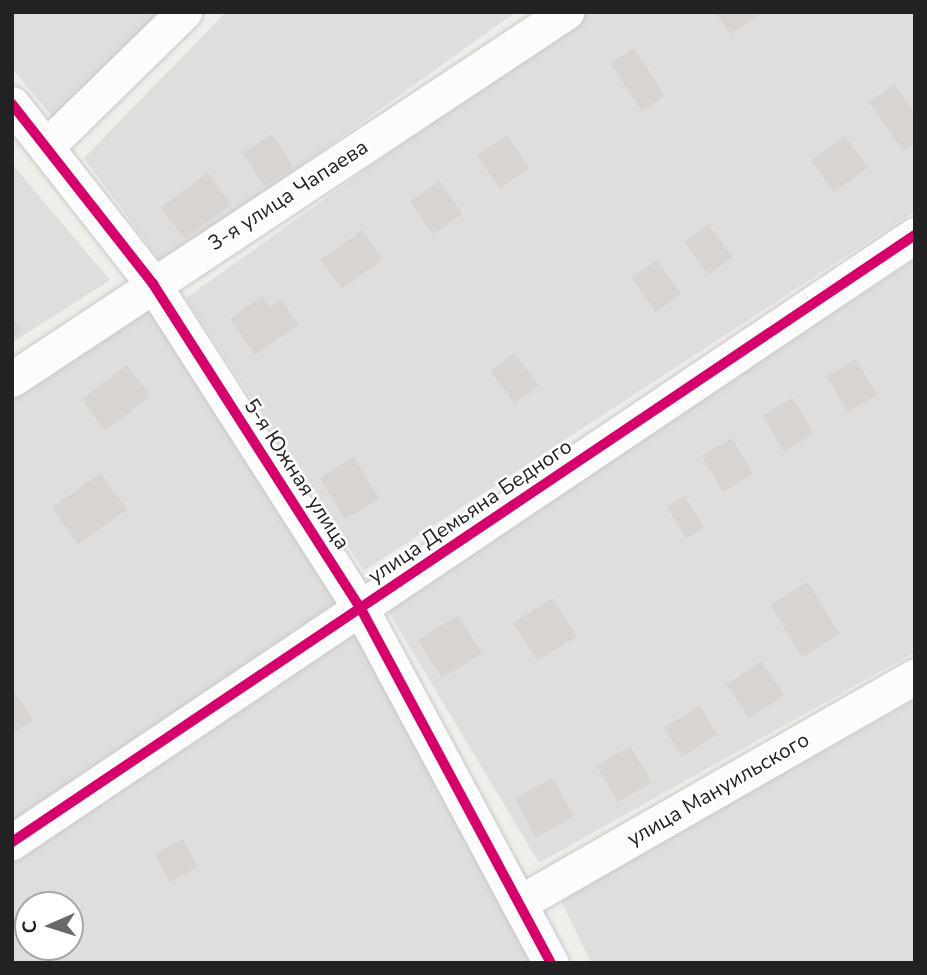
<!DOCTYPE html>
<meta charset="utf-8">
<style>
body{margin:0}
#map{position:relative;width:927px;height:975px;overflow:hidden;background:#f0eeeb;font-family:"Nunito Sans",sans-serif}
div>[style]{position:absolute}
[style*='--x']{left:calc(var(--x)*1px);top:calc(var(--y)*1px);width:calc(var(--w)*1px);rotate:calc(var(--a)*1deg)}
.residential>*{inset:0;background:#dfdedc}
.building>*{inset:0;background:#d7d4d2;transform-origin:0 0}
.roads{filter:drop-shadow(0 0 2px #c9c8c7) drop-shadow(0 0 2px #c9c8c7)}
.minor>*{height:35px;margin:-17.5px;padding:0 17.5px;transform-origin:17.5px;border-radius:17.5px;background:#fdfcfc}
.cycleway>*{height:10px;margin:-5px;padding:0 5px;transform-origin:5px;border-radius:5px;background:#d6006c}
span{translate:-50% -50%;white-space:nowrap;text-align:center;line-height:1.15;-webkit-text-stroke:5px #fff;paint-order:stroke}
.street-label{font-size:21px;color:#222}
.frame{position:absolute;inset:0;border:14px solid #222;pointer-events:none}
.north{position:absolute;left:14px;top:891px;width:70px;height:70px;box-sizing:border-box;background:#fff;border:2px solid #a7a7a7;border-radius:50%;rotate:267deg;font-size:19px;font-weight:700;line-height:28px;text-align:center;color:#222}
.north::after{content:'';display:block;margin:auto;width:24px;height:32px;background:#6a6968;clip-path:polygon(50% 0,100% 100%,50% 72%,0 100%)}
</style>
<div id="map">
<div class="residential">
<div style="clip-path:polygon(12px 12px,169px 12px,59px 125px,12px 68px)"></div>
<div style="clip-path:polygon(226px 12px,516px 12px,163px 265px,84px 158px)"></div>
<div style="clip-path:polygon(586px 12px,915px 12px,915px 211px,364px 571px,186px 298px)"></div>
<div style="clip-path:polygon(12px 164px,110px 280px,12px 343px)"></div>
<div style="clip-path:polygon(915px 259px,915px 652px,539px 863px,385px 606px)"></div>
<div style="clip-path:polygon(154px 274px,358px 605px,12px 830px,12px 398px)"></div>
<div style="clip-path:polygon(evenodd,361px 609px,532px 885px,568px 963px,12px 963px,12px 836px,361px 609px,28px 905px,70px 905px,70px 947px,28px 947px,28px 905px)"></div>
<div style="clip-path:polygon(915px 699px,915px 963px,591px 963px,560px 898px)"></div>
</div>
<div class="building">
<div style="clip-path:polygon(716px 12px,764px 12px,730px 34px)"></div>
<div style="left:634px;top:48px;width:57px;height:28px;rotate:57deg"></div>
<div style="clip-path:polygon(894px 84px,915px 113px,915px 142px,903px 151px,869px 102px)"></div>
<div style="left:272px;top:134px;width:40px;height:35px;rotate:57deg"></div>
<div style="left:507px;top:135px;width:40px;height:36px;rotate:56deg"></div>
<div style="left:845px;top:136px;width:39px;height:42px;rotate:54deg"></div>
<div style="left:208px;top:173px;width:39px;height:58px;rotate:54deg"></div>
<div style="left:440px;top:181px;width:40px;height:36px;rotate:56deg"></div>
<div style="left:708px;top:224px;width:41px;height:30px;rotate:53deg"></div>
<div style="left:362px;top:230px;width:36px;height:51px;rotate:54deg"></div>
<div style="left:657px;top:260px;width:42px;height:31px;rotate:55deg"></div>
<div style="clip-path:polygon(262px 296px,269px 307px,281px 299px,299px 325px,255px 355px,230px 319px)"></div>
<div style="clip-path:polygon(12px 318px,22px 331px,12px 338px)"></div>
<div style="left:514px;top:353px;width:41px;height:30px;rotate:53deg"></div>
<div style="left:856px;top:359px;width:42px;height:34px;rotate:60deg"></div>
<div style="left:127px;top:365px;width:39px;height:57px;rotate:53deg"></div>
<div style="left:793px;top:398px;width:42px;height:35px;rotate:60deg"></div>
<div style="left:732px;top:438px;width:42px;height:35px;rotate:60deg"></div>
<div style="left:354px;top:457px;width:49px;height:40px;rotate:59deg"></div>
<div style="left:101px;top:473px;width:45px;height:60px;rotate:55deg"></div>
<div style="left:685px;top:496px;width:37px;height:21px;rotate:59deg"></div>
<div style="left:808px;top:582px;width:61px;height:44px;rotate:59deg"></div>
<div style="left:553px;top:598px;width:45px;height:47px;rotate:58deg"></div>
<div style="left:458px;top:615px;width:45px;height:47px;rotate:58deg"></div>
<div style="left:761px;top:661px;width:41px;height:42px;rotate:56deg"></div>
<div style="clip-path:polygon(12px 688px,33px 720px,12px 734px)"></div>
<div style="left:699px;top:706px;width:34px;height:41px;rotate:58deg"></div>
<div style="left:630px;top:746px;width:42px;height:39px;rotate:59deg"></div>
<div style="left:553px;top:778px;width:44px;height:43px;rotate:62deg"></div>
<div style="left:183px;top:839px;width:32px;height:32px;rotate:62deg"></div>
</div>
<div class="roads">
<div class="minor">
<div style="--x:12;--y:104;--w:229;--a:51.9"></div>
<div style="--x:153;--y:284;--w:386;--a:57.4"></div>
<div style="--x:361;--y:609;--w:402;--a:61.8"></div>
<div style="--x:47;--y:146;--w:192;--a:-44.4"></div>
<div style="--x:12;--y:379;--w:665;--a:-33.52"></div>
<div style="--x:12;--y:842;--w:1088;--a:-33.91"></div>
<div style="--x:521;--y:902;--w:454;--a:-29.8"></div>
</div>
</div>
<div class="cycleway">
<div style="--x:12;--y:104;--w:229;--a:51.9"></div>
<div style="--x:153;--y:284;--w:386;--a:57.4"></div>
<div style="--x:361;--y:609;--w:402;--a:61.8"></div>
<div style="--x:12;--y:842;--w:1088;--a:-33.91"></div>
</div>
<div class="street-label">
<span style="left:288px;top:195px;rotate:-33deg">3-я улица Чапаева</span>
<span style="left:297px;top:474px;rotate:57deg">5-я Южная улица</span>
<span style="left:470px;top:511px;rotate:-34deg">улица Демьяна Бедного</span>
<span style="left:718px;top:789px;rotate:-30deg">улица Мануильского</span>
</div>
<div class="frame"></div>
<div class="north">С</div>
</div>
